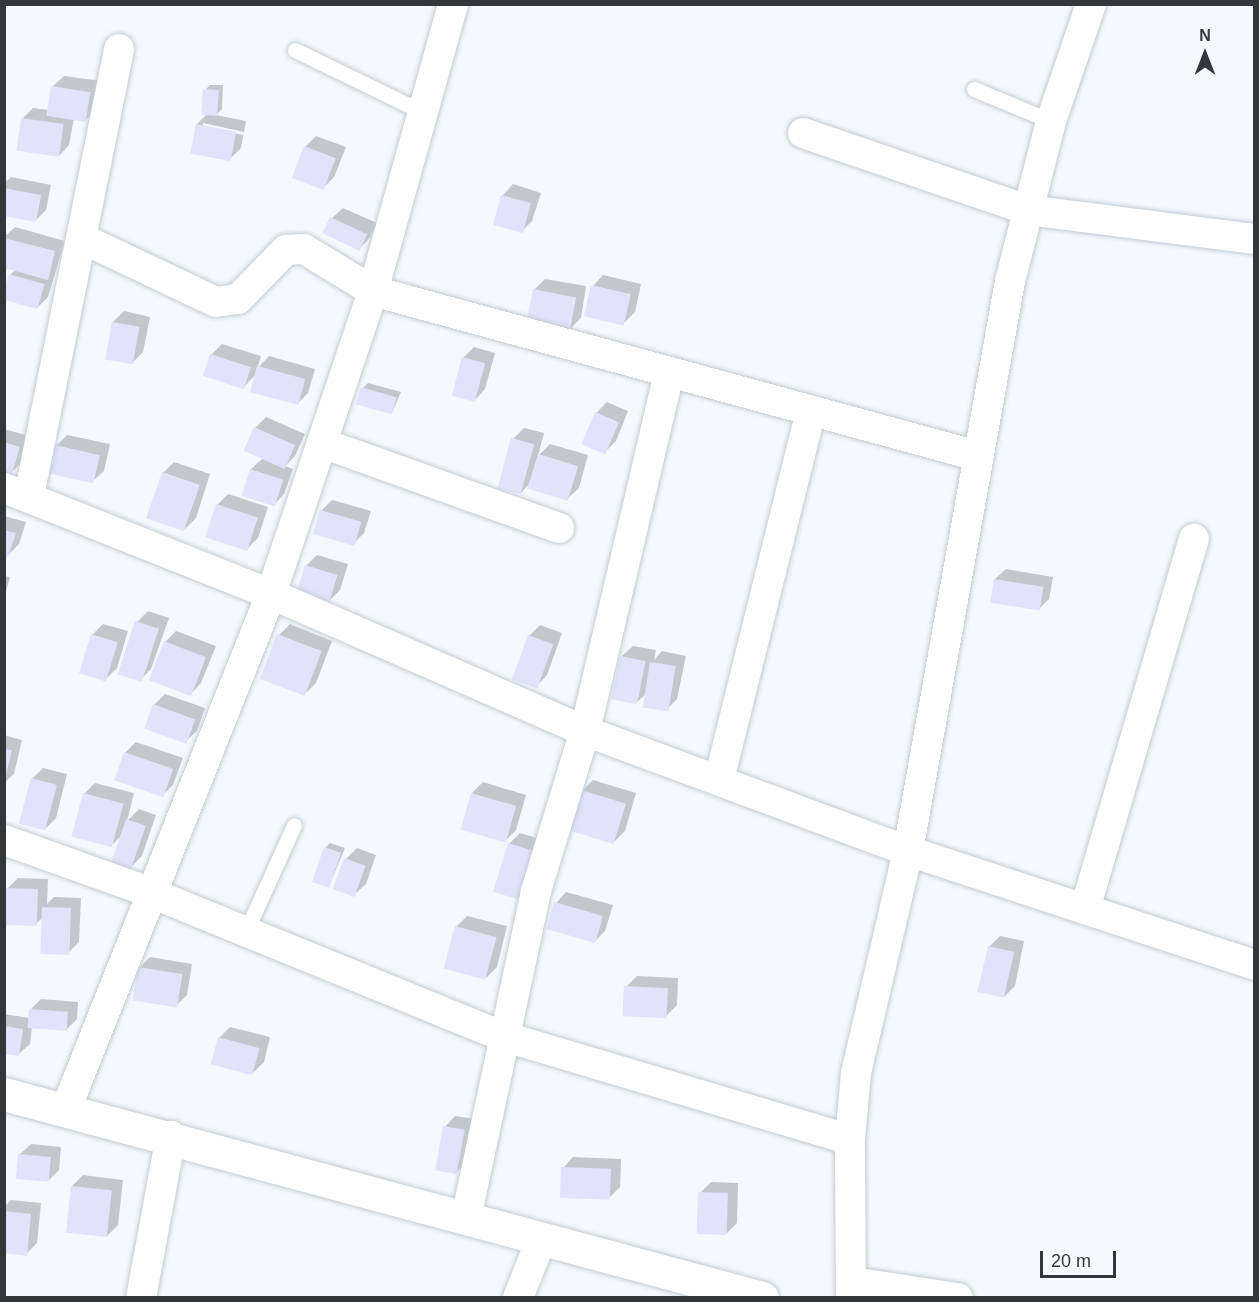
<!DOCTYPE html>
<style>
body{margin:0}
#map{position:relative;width:1259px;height:1302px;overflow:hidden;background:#f4f9fe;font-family:Arial,sans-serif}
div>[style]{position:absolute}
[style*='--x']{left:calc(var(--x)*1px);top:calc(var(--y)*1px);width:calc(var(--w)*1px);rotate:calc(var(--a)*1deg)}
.shadow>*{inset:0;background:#0003}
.building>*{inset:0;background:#e1e2fc;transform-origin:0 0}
.roads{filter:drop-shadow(0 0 2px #c2cbd3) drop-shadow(0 0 2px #c2cbd3)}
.lane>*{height:15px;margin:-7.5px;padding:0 7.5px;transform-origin:7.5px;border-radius:7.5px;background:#fff}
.street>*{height:30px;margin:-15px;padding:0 15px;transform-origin:15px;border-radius:15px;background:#fff}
.secondary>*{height:33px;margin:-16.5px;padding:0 16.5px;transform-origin:16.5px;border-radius:16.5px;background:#fff}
span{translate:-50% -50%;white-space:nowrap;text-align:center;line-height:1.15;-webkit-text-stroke:5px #f4f9fe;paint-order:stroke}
.frame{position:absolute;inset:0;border:6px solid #33373a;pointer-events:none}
.north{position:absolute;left:1175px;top:24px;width:60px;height:60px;-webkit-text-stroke:4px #f4f9fe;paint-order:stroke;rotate:0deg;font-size:16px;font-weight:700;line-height:24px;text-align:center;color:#33373a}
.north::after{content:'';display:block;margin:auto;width:21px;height:27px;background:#33373a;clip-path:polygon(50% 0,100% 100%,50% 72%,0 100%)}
.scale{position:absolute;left:1040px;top:1251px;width:76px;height:27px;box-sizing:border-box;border:3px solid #33373a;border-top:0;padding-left:8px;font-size:18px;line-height:21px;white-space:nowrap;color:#33373a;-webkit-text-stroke:4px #f4f9fe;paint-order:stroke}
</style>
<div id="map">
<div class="shadow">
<div style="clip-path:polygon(64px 76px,101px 81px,97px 109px,86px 120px,74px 118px,69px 145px,59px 156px,22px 119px,33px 108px,49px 110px,53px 86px)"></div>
<div style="clip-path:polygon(evenodd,210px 85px,223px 85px,222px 109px,216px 115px,246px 121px,241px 148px,230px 159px,197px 124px,208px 113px,205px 90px,210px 85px,203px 123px,244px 132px,243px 135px,203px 127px,203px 123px)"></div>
<div style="clip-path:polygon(316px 136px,346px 147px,334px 177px,323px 188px,305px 147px)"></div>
<div style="clip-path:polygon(11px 177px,51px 185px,46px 210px,35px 221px,4px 214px,4px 183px)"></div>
<div style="clip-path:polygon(513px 184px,541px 193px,532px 221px,521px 232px,494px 224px,503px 195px)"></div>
<div style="clip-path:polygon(343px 208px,377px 223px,370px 238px,359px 249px,332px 218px)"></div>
<div style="clip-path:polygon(15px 227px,65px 241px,48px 297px,37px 308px,4px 299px,10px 275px,16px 269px,4px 266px,4px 237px)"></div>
<div style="clip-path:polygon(603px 275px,641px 284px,635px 312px,624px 323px,593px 286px)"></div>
<div style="clip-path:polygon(545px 279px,586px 286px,581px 318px,570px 329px,534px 290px)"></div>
<div style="clip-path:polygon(124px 311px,150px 317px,143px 352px,132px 363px,113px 322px)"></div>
<div style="clip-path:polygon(222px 344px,261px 356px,257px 369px,269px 356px,315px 369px,308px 393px,297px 404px,256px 374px,244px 387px,211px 355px)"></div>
<div style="clip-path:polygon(474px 347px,495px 353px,485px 389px,475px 400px,463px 358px)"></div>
<div style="clip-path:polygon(368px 383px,401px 392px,392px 413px,363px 388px)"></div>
<div style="clip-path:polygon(607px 402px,628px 411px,616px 441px,605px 452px,596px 413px)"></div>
<div style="clip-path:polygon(266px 417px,305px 434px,295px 456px,285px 466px,293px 469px,284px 494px,274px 505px,251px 469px,263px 458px,255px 428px)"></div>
<div style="clip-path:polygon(524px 428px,544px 433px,538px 456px,550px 444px,588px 455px,579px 488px,568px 498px,531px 482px,521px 493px,513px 439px)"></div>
<div style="clip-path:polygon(4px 429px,30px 436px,22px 462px,12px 472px,4px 471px)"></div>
<div style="clip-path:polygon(67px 435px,110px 444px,104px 471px,93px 481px,56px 446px)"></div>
<div style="clip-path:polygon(174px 462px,210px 474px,196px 518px,185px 529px,163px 473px)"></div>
<div style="clip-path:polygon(228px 494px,268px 507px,258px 538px,247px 549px,217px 505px)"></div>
<div style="clip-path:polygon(332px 500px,371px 511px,364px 533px,353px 544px,321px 511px)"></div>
<div style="clip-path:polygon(4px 516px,26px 522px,19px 544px,8px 555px,4px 554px)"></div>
<div style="clip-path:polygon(317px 555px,348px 564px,340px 590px,329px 601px,306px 566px)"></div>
<div style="clip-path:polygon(1006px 569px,1053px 577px,1049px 599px,1038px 610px,995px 579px)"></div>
<div style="clip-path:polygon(4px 576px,10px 577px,4px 599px)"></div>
<div style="clip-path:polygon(evenodd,148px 611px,169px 618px,151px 669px,140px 680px,137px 622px,148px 611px,160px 621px,146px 669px,143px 669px,160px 621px)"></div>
<div style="clip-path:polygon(103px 624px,128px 631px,117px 668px,106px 679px,92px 635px)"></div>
<div style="clip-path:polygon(290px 624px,332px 641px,316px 683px,305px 694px,279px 635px)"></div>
<div style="clip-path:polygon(540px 625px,562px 633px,547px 675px,537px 686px,529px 636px)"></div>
<div style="clip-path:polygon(176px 631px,216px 646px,201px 683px,191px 694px,165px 642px)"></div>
<div style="clip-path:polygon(633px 646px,656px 650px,654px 660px,662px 651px,686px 656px,677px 699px,666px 710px,646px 694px,637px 702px,622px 656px)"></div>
<div style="clip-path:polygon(165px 694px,205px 708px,197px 731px,186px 741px,154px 705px)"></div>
<div style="clip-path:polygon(4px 735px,22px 740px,14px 774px,4px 783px)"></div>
<div style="clip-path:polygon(136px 742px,183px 758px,173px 785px,163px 795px,125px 753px)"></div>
<div style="clip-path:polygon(43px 768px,67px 774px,56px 818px,45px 829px,32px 779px)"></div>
<div style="clip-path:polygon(593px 780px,636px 793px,625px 831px,614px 842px,582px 791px)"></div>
<div style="clip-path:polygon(483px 782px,526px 795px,516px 830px,505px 841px,462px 828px,472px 793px)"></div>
<div style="clip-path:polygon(95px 783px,134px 793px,127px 821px,139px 809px,156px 815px,142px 856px,131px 867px,122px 835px,112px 845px,84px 794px)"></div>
<div style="clip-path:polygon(520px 833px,544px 840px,519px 897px,509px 844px)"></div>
<div style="clip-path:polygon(330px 843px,345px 848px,329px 886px,325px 848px)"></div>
<div style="clip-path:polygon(357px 848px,376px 855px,366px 884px,355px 894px,346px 859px)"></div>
<div style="clip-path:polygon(18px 878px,48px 879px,47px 904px,54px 897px,81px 898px,79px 942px,68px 953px,43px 917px,36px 924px,7px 889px)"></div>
<div style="clip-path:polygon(566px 892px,613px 905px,605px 931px,594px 942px,556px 903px)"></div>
<div style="clip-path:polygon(467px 916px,507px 926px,497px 967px,486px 978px,456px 927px)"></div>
<div style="clip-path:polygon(1000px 936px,1024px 941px,1015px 986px,1004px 997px,989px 947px)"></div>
<div style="clip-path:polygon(150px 957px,192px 964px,187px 995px,176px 1006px,139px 968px)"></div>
<div style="clip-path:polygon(637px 976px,678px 978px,677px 1005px,666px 1016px,626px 987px)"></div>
<div style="clip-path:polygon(41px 999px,78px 1002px,77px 1019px,66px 1030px,32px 1027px,30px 1044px,19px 1054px,4px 1052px,4px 1014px,29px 1018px,30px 1010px)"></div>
<div style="clip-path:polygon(230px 1027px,270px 1037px,264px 1062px,253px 1073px,219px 1038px)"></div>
<div style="clip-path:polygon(455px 1116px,475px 1119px,468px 1161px,457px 1172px,445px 1127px)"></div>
<div style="clip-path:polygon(31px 1144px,61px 1147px,59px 1170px,48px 1181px,20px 1154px)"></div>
<div style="clip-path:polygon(573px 1157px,621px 1159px,620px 1187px,609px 1198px,563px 1168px)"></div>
<div style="clip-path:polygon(83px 1175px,123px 1180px,118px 1225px,107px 1236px,72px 1186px)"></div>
<div style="clip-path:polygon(711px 1182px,738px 1183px,737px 1223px,726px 1234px,700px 1193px)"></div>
<div style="clip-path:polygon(11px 1200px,41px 1203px,37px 1243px,26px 1254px,4px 1252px,4px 1207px)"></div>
</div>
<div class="building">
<div style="left:51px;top:86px;width:40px;height:30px;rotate:9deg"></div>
<div style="left:203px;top:89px;width:16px;height:26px;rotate:4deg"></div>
<div style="left:21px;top:118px;width:43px;height:33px;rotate:8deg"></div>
<div style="left:196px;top:124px;width:41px;height:30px;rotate:11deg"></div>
<div style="left:304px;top:146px;width:34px;height:34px;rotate:21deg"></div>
<div style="clip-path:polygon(4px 188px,41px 195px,36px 222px,4px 216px)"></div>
<div style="left:501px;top:195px;width:31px;height:31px;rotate:15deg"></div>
<div style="left:330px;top:217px;width:41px;height:18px;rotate:25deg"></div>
<div style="clip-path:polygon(4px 238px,55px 251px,48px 280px,4px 268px)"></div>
<div style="left:9px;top:274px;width:37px;height:26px;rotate:16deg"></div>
<div style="left:591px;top:285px;width:41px;height:32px;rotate:13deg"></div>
<div style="left:533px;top:289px;width:44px;height:35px;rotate:11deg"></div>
<div style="left:112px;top:322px;width:28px;height:38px;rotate:10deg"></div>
<div style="left:210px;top:354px;width:43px;height:23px;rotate:18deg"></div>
<div style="left:462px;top:357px;width:24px;height:40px;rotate:15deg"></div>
<div style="left:257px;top:366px;width:50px;height:27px;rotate:15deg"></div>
<div style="left:361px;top:387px;width:37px;height:18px;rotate:16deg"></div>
<div style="left:595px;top:412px;width:26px;height:35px;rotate:23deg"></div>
<div style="left:254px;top:427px;width:45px;height:26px;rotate:24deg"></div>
<div style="left:511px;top:438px;width:24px;height:52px;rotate:15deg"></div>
<div style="clip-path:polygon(4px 442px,20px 447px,12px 474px,4px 472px)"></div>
<div style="left:55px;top:445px;width:46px;height:29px;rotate:13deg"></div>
<div style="left:538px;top:454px;width:42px;height:36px;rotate:17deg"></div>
<div style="left:250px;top:469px;width:35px;height:28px;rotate:18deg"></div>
<div style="left:162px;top:472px;width:40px;height:49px;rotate:19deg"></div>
<div style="left:216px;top:504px;width:44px;height:35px;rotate:18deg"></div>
<div style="left:320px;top:510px;width:43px;height:25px;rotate:16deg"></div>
<div style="clip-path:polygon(4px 530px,16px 533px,8px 557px,4px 555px)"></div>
<div style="left:305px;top:565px;width:34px;height:29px;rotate:17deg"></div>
<div style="left:994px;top:579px;width:50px;height:24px;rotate:9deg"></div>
<div style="left:135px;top:621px;width:25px;height:56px;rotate:18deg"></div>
<div style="left:91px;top:634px;width:28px;height:41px;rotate:17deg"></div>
<div style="left:277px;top:634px;width:48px;height:48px;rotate:21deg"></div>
<div style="left:528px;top:635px;width:27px;height:47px;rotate:20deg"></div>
<div style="left:164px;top:641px;width:45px;height:42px;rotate:21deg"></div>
<div style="left:620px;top:656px;width:26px;height:44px;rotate:11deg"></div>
<div style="left:650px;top:662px;width:26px;height:46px;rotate:9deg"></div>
<div style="left:153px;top:704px;width:45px;height:26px;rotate:20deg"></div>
<div style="clip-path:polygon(4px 749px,12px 750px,5px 779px,4px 779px)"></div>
<div style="left:124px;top:752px;width:52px;height:30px;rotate:19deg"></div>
<div style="left:31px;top:778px;width:27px;height:47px;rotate:15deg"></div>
<div style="left:581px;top:790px;width:47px;height:42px;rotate:17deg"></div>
<div style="left:83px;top:793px;width:42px;height:45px;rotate:15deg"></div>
<div style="left:471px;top:793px;width:47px;height:38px;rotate:16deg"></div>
<div style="left:126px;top:819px;width:21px;height:46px;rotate:19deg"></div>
<div style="left:508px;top:843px;width:27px;height:51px;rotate:17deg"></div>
<div style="left:324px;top:847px;width:18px;height:37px;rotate:19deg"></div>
<div style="left:344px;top:858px;width:23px;height:33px;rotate:20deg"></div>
<div style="left:6px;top:888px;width:32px;height:37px;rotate:2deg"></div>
<div style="left:554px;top:902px;width:51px;height:28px;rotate:16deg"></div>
<div style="left:42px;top:907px;width:29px;height:47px;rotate:2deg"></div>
<div style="left:455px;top:926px;width:43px;height:44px;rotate:15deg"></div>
<div style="left:988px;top:946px;width:27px;height:47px;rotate:13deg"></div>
<div style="left:138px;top:967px;width:45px;height:34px;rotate:9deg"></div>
<div style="left:624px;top:986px;width:44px;height:30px;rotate:3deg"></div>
<div style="left:29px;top:1009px;width:39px;height:19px;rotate:4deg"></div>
<div style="clip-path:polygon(4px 1026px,23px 1029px,19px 1056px,4px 1054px)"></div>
<div style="left:218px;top:1037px;width:43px;height:28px;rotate:15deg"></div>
<div style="left:443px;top:1126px;width:22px;height:45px;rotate:10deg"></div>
<div style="left:18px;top:1154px;width:33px;height:25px;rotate:5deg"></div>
<div style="left:561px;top:1167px;width:50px;height:31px;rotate:2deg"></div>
<div style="left:71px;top:1186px;width:41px;height:47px;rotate:6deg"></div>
<div style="left:698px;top:1192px;width:30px;height:42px;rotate:2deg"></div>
<div style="clip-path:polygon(4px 1211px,31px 1214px,27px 1256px,4px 1253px)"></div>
</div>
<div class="roads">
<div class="lane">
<div style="--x:295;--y:50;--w:144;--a:25.9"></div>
<div style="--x:974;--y:89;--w:83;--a:22.6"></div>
<div style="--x:246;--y:931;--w:116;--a:-65.6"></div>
</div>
<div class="street">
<div style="--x:803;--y:133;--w:238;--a:18.9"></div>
<div style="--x:1028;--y:210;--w:228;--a:7.3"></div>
<div style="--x:81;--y:238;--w:149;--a:25.4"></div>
<div style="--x:216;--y:302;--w:22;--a:-8"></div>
<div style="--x:238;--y:299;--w:69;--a:-45.6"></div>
<div style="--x:286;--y:250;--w:18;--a:-3"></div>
<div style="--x:304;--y:249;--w:81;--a:31.3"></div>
<div style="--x:373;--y:291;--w:627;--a:15.26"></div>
<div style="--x:322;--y:443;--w:252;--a:19.7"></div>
<div style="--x:4;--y:488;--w:287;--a:21.7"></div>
<div style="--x:271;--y:594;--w:343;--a:23.6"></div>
<div style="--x:585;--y:731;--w:345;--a:20.4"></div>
<div style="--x:908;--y:851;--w:364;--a:18.2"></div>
<div style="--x:29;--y:496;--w:456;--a:-78.6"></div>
<div style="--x:719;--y:780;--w:379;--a:-76"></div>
<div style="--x:4;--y:840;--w:154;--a:19.7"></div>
<div style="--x:149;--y:892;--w:381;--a:22.2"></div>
<div style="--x:502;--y:1036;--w:363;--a:16.6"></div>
<div style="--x:1085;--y:909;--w:386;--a:-73.6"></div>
<div style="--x:66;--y:1109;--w:554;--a:-68.29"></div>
<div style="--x:271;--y:594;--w:320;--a:-71.4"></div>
<div style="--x:373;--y:291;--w:298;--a:-74.4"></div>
<div style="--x:466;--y:1218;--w:334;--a:-77.9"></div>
<div style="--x:536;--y:891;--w:167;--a:-73"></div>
<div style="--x:585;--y:731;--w:367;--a:-76.8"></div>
<div style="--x:852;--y:1282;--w:107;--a:8.6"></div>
<div style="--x:141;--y:1298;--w:165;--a:-79.5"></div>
<div style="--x:518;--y:1298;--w:62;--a:-68.4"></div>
<div style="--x:851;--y:1298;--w:158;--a:-90.4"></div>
<div style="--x:850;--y:1140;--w:67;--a:-84.9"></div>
<div style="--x:856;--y:1073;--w:228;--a:-76.8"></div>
<div style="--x:908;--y:851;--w:579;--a:-79.85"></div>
<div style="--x:1010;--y:281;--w:165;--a:-75.6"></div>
<div style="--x:1051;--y:121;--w:124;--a:-71.1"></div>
</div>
<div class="secondary">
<div style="--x:4;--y:1094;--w:785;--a:15.06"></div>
</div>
</div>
<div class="frame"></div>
<div class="north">N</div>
<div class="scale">20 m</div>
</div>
